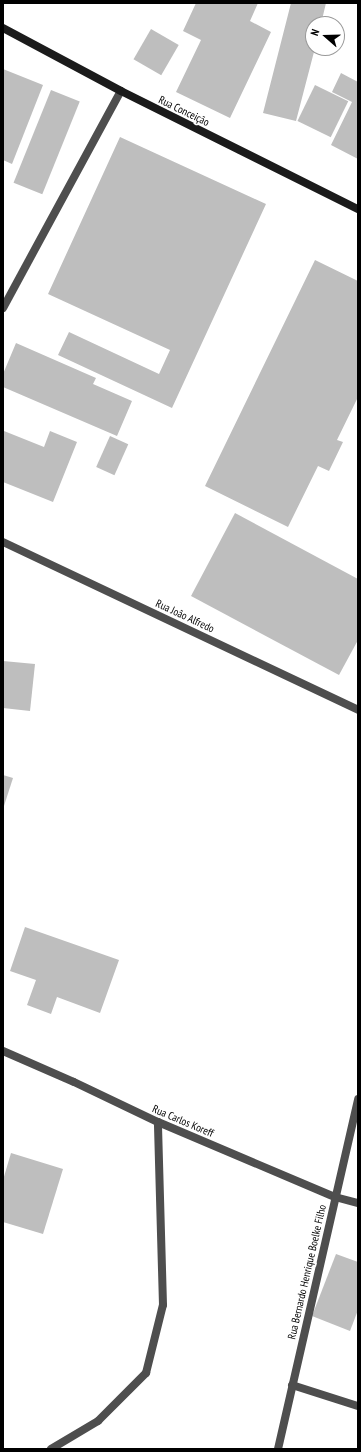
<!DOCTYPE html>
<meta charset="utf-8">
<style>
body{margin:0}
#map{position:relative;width:361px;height:1452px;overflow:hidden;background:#fff;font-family:"PT Sans Narrow",sans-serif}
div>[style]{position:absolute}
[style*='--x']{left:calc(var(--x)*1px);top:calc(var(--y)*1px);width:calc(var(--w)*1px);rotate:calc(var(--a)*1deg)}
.building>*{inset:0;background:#bebebe;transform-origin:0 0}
.lane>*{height:8px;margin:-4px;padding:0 4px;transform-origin:4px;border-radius:4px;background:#4e4e4e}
.street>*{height:8px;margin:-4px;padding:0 4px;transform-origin:4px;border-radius:4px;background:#4e4e4e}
.secondary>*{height:8px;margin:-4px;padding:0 4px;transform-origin:4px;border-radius:4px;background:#1b1b1b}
span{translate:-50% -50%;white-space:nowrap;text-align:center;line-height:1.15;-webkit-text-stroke:3.5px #fff;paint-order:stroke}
.street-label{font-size:11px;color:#000}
.frame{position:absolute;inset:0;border:4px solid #000;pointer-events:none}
.north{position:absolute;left:305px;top:16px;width:40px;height:40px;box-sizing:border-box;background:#fff;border:1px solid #999;border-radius:50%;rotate:290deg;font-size:11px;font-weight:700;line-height:16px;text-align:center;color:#000}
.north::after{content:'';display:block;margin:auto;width:14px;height:18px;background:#000;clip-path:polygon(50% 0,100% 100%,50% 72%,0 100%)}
</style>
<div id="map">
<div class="building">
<div style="clip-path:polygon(196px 3px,258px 3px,250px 21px,271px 32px,230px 118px,176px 92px,201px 40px,183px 31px)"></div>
<div style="clip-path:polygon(291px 3px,326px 3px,321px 24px,313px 24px,313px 48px,315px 48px,296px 121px,263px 113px)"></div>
<div style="left:151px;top:29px;width:32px;height:35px;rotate:30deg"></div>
<div style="clip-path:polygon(3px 69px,43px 85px,12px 164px,3px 160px)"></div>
<div style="clip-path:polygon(341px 73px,358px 82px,358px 159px,331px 145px,352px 102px,332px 92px)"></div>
<div style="left:315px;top:85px;width:37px;height:40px;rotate:26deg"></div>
<div style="left:51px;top:90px;width:31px;height:100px;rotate:22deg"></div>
<div style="clip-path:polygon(120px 137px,266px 204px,172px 408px,58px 355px,69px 332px,159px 374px,170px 350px,48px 294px)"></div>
<div style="clip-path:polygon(315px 260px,358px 281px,358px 397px,337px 440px,343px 442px,329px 471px,318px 466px,288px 527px,205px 486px)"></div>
<div style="clip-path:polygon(16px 343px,96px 378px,93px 384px,132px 401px,117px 436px,3px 387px,3px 374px)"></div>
<div style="clip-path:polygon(4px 431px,44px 447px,50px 431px,77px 442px,53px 502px,3px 482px)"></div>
<div style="left:110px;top:436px;width:20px;height:34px;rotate:24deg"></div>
<div style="clip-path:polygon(235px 513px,358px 579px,358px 640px,339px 675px,191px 596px)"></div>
<div style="clip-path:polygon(3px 661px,35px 664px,30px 711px,3px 708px)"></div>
<div style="clip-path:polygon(3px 775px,13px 778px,3px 809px)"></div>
<div style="clip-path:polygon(25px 927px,119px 960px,100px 1013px,57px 997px,51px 1014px,27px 1005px,36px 980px,10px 971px)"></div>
<div style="clip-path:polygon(11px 1153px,63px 1169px,43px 1234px,3px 1222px,3px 1180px)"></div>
<div style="clip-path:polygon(336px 1254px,358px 1262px,358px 1310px,350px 1331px,312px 1316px)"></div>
</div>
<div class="lane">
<div style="--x:292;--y:1385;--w:69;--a:17.7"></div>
</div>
<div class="street">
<div style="--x:3;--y:308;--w:247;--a:-61.5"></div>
<div style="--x:3;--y:542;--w:393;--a:25.3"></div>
<div style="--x:3;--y:1051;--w:77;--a:23.6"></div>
<div style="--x:74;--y:1082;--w:93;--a:25.5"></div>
<div style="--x:158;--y:1122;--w:192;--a:23"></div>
<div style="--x:335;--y:1197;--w:24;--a:15"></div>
<div style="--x:51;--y:1449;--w:55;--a:-30.8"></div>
<div style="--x:98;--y:1421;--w:68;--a:-45"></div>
<div style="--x:146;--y:1373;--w:70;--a:-76"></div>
<div style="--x:163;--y:1305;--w:183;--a:-91.6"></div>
<div style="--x:278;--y:1449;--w:359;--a:-77.1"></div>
</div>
<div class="secondary">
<div style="--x:3;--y:28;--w:134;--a:28.1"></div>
<div style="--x:121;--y:91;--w:265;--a:26.5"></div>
</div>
<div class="street-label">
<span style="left:184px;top:111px;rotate:26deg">Rua Conceição</span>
<span style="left:185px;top:616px;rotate:25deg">Rua João Alfredo</span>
<span style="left:183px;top:1121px;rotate:23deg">Rua Carlos Koreff</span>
<span style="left:307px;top:1272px;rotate:-77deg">Rua Bernardo Henrique Boelke Filho</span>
</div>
<div class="frame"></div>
<div class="north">N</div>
</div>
